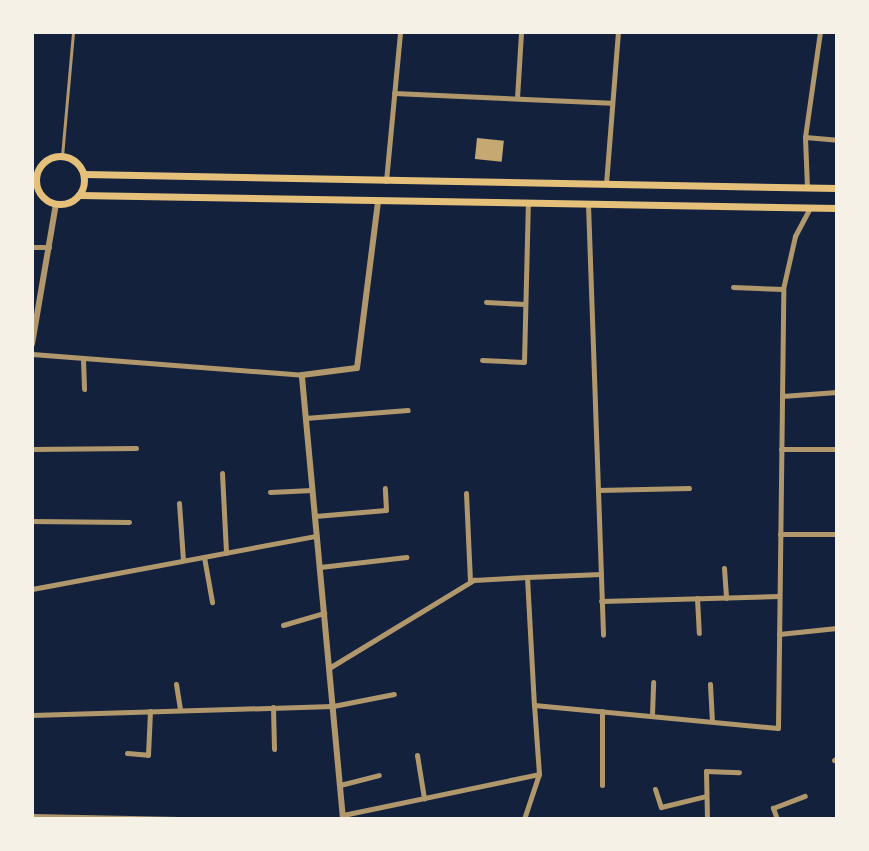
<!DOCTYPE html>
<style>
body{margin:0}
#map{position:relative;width:869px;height:851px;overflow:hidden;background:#14213d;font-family:Inter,sans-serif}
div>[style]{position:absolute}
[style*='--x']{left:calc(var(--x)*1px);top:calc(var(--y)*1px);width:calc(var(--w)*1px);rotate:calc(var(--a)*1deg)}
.building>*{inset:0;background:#c6a872;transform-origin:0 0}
.service>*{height:3px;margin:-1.5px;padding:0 1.5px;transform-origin:1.5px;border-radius:1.5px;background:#b1986c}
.minor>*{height:5px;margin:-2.5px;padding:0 2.5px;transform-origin:2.5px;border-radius:2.5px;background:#b1986c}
.tertiary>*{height:6px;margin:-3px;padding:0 3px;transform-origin:3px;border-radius:3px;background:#b1986c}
.secondary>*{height:7px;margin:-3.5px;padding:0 3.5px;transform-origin:3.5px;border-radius:3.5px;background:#e5c07b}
.secondary>.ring{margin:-3.5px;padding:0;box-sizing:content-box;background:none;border:7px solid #e5c07b;border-radius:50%}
span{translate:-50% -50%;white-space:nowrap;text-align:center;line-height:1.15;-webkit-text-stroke:7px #f6f1e7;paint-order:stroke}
.frame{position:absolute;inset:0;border:34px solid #f6f1e7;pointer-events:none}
</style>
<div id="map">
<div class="building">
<div style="left:477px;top:138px;width:27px;height:21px;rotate:6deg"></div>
</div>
<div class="service">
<div style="--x:62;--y:156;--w:124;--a:-84.9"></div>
</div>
<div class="minor">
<div style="--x:394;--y:93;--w:217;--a:2.6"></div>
<div style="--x:517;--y:98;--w:66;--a:-86.5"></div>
<div style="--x:805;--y:137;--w:32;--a:5"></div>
<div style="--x:386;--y:181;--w:150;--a:-84.6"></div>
<div style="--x:606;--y:184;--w:152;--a:-85.5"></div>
<div style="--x:807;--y:187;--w:50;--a:-92.3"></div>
<div style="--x:805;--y:137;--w:106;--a:-81.9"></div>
<div style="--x:588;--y:204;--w:431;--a:88"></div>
<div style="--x:32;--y:247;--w:17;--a:0"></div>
<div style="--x:733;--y:287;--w:50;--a:2.3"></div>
<div style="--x:486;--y:302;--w:39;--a:3"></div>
<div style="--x:32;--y:354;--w:271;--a:4.4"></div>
<div style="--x:83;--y:359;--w:30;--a:88"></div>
<div style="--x:482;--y:360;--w:42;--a:2.7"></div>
<div style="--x:524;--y:362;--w:159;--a:-88.6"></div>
<div style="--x:782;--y:396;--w:55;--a:-4.2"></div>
<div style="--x:305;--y:418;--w:103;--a:-4.4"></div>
<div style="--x:32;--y:449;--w:104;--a:-0.6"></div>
<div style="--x:781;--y:449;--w:56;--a:0"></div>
<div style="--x:222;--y:473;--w:80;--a:87.1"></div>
<div style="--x:598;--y:490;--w:91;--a:-1.3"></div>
<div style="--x:270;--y:492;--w:42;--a:-2.7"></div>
<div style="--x:466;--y:493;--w:89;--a:87.4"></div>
<div style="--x:179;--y:503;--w:57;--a:86"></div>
<div style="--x:315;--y:516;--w:71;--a:-4.8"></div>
<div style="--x:386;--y:510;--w:22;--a:-93"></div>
<div style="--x:32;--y:521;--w:97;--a:0.6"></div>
<div style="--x:780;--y:534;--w:57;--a:0"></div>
<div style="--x:204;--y:557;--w:46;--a:79.9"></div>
<div style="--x:320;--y:567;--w:87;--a:-6.6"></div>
<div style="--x:724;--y:568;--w:30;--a:86"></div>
<div style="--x:601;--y:574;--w:74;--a:177.7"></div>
<div style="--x:527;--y:577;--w:128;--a:86.9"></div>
<div style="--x:534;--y:705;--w:245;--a:5.4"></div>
<div style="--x:778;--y:728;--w:439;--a:-89.3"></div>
<div style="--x:783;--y:289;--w:54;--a:-77.2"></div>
<div style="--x:795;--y:236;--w:32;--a:-62"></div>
<div style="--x:32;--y:589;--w:289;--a:-10.6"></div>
<div style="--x:697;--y:598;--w:35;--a:87"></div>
<div style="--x:601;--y:601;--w:178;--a:-1.6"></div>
<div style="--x:283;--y:625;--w:43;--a:-16.3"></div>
<div style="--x:779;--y:634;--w:58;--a:-5.9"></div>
<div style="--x:329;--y:668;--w:170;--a:-31.3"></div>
<div style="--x:474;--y:580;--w:53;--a:-3.2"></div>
<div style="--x:176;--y:684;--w:26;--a:81"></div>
<div style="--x:710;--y:684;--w:37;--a:87"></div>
<div style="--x:273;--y:707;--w:42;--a:88.6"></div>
<div style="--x:602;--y:711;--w:74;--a:90"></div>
<div style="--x:32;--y:715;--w:301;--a:-1.7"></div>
<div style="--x:333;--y:706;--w:62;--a:-11.1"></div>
<div style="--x:652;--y:715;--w:33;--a:-88"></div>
<div style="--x:127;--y:753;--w:21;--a:5"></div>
<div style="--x:148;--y:755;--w:44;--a:-87.4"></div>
<div style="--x:417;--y:755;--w:44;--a:80.8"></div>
<div style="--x:834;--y:760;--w:4;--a:-34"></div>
<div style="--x:340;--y:785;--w:40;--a:-14.4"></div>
<div style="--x:655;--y:789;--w:19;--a:72"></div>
<div style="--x:661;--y:807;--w:46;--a:-13.7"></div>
<div style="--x:343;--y:815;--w:200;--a:-11.8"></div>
<div style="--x:32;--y:816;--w:147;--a:1.2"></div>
<div style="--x:524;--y:819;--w:47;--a:-71.6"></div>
<div style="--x:539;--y:774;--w:69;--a:-94.1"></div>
<div style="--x:707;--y:819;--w:48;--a:-91.2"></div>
<div style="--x:706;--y:771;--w:33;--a:2"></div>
<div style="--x:777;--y:819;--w:12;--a:-110"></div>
<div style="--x:773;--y:808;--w:34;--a:-21"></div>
</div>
<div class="tertiary">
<div style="--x:32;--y:344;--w:142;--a:-80.3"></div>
<div style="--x:343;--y:819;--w:446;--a:-95.3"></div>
<div style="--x:302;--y:375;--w:55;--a:-7.3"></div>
<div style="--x:357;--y:368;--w:168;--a:-82.8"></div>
</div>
<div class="secondary">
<div class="ring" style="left:36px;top:156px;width:41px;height:41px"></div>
<div style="--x:84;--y:174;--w:753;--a:1.07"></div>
<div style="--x:79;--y:195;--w:758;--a:0.98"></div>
</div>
<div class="frame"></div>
</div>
